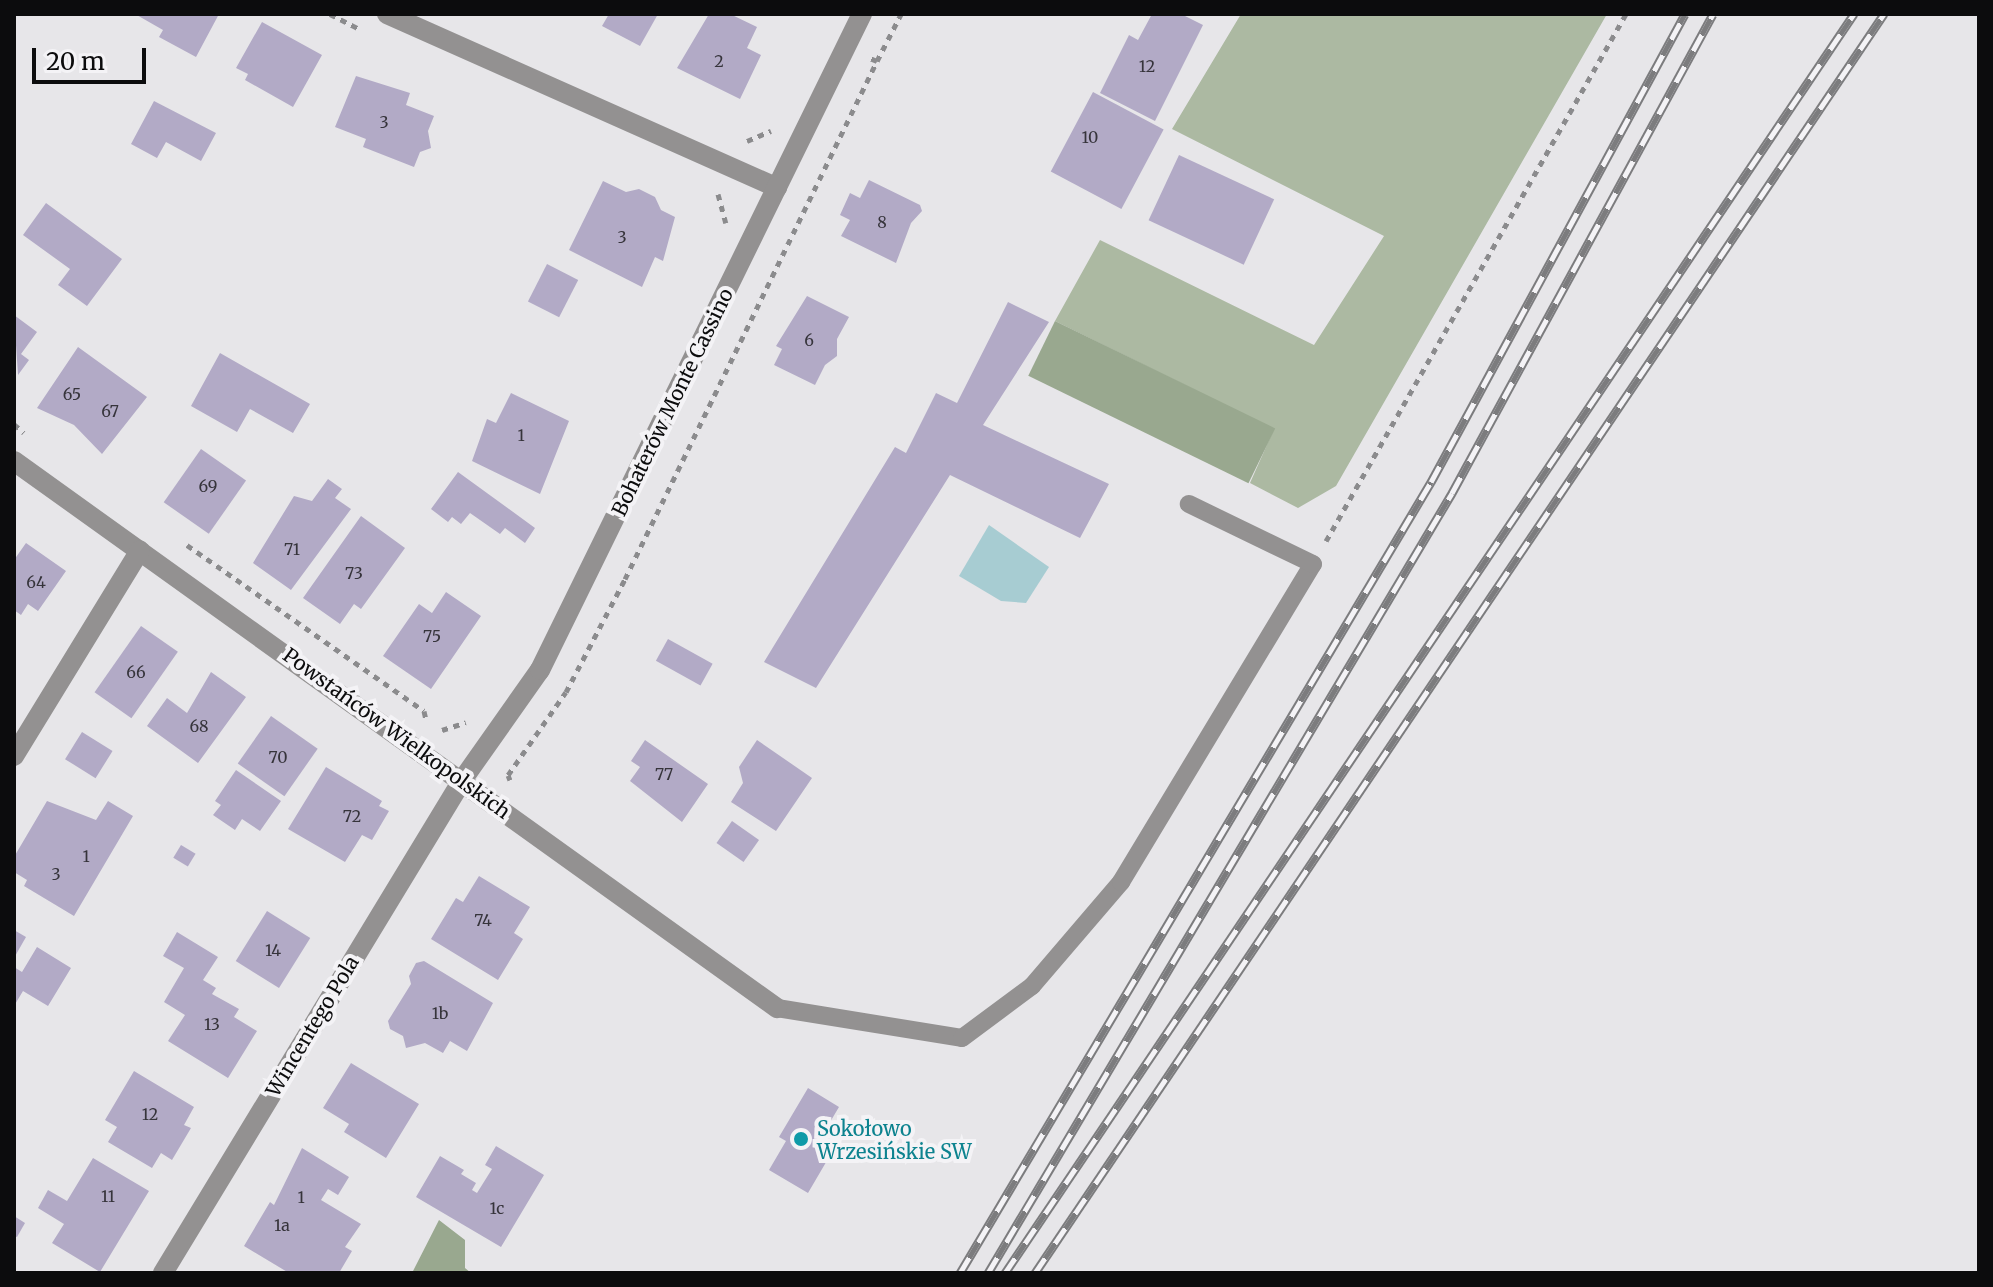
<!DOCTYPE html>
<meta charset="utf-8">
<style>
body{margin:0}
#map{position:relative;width:1993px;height:1287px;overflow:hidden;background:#e7e6e9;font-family:Merriweather,serif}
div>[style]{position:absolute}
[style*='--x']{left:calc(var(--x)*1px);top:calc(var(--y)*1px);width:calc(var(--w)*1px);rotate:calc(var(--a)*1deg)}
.green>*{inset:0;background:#acb9a2}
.forest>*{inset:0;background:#99a88f;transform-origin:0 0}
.water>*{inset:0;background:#a7ccd2}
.building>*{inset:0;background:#b2aac6;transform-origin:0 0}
.path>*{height:5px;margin-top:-2.5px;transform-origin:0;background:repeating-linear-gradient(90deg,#8b8b8d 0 6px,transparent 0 12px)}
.lane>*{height:18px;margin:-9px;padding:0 9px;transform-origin:9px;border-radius:9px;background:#939191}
.street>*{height:20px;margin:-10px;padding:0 10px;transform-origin:10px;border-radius:10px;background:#939191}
.rail>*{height:9px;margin-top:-4.5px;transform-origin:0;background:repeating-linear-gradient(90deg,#f4f3f6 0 18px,#7c7c7e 0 36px);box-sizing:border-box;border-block:2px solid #7c7c7e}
.dots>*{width:22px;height:22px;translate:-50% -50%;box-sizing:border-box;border:4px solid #f4f3f6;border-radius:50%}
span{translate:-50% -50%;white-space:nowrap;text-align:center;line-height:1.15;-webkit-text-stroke:8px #f4f3f6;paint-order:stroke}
.number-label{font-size:16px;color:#36343b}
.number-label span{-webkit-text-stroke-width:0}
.street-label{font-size:20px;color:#0c0c0d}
.culture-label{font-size:20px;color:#0d838f}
.left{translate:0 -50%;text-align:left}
.frame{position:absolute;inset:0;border:16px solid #0c0c0d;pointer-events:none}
.scale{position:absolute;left:32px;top:48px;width:114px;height:36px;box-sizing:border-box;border:4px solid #0c0c0d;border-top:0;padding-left:10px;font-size:24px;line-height:28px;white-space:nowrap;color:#0c0c0d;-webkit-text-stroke:6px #f4f3f6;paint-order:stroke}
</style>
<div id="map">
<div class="green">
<div style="clip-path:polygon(1241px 14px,1607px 14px,1336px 486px,1298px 508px,1250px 483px,1274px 429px,1055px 321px,1100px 240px,1314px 345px,1384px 236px,1172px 129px)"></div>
</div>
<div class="forest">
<div style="left:1055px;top:321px;width:245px;height:61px;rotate:26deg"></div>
<div style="clip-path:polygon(439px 1220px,465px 1240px,465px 1268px,471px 1273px,412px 1273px)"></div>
</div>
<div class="water">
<div style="clip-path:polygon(989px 525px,1049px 567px,1026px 603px,1001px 601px,959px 576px)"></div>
</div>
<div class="building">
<div style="clip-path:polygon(135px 14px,219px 14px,196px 57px,159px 37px,163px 30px)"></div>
<div style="clip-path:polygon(609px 14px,658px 14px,640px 46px,602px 26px)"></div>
<div style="clip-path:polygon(709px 14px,730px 14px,757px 27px,747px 48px,761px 55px,740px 99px,677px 68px)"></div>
<div style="clip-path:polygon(1152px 14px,1181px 14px,1203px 25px,1155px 121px,1100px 93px,1129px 35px,1138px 40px)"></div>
<div style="clip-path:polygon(262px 22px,322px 55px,293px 107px,245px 80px,248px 74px,236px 68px)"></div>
<div style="clip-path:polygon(356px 76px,410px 93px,406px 105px,434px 116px,428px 131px,431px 148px,420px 152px,414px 167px,363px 147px,366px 139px,335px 127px)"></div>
<div style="left:1093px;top:92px;width:80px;height:90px;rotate:28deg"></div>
<div style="clip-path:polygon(154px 101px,216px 133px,201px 161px,166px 142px,157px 158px,131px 144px)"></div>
<div style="left:1179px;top:155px;width:105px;height:72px;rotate:25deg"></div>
<div style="clip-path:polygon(869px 180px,920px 205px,922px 211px,911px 223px,896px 263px,841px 236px,850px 220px,840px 215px,850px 193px,860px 198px)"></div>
<div style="clip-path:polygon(603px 181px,626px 192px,639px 189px,655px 197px,661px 210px,675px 217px,663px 261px,655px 257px,642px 287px,569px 250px)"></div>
<div style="clip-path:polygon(46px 203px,122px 259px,87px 306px,58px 285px,70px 269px,23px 235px)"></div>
<div style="left:547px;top:264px;width:35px;height:42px;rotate:27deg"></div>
<div style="clip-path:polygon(807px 296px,849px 317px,837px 339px,837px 356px,825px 365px,815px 385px,774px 365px,782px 349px,776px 346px)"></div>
<div style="clip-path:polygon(1008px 302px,1049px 322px,983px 425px,1109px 484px,1080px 538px,950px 475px,816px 688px,764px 662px,895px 447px,906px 453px,936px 393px,957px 403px)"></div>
<div style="clip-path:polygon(14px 315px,37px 332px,21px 354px,29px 360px,18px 375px)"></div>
<div style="clip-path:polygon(78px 347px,147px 397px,102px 454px,74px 425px,37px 408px)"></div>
<div style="clip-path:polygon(220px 353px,310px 404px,293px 433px,250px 409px,237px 432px,191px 406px)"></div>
<div style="clip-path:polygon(511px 393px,569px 421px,540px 494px,472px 461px,487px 419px,496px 423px)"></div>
<div style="left:201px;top:449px;width:55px;height:65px;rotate:35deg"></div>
<div style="clip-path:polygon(458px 472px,535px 528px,525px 543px,505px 528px,500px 534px,470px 513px,461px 524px,452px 517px,448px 522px,431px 509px)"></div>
<div style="clip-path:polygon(328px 479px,342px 489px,335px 498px,351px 509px,291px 590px,253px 563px,294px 496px,312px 501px)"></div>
<div style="clip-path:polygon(361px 516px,405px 548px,361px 609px,354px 604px,340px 624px,303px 598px)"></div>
<div style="clip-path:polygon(26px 543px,66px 571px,38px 611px,28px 604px,21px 615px,14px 610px,14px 560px)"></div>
<div style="clip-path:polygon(446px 592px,481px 616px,431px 689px,383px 656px,419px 604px,432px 613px)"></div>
<div style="left:141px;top:626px;width:45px;height:81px;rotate:35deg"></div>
<div style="left:668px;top:639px;width:51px;height:25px;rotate:29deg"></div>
<div style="clip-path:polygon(211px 672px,246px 697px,198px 763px,147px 726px,167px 698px,187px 713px)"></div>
<div style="left:271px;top:716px;width:57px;height:58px;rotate:35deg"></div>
<div style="left:82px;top:732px;width:36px;height:32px;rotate:32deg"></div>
<div style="clip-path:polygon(645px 740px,708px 784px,682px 822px,630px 781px,640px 767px,631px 761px)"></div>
<div style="clip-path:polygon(757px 740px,812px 778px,776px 831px,731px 802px,743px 783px,739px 767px)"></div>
<div style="clip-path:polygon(326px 767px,382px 801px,379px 806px,389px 811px,372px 840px,362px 835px,345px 862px,288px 829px)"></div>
<div style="clip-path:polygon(236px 770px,281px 801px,260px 831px,242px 819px,235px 830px,213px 815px,221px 805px,215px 801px)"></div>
<div style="clip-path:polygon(47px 801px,96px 820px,108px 801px,133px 816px,74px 916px,24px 886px,27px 880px,14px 872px,14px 857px)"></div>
<div style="left:732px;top:821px;width:33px;height:27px;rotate:35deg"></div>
<div style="left:181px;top:845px;width:17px;height:15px;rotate:31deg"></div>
<div style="clip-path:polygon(479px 876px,530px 907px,514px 933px,523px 939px,498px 980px,431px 939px,456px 898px,463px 902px)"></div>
<div style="left:267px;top:911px;width:51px;height:59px;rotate:32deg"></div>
<div style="clip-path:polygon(14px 930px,26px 937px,14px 958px)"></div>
<div style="clip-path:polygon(177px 932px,218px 957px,203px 980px,216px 988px,212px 994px,239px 1009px,234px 1017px,257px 1031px,228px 1078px,168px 1041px,185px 1015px,164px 1002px,184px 968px,163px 956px)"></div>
<div style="clip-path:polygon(37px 947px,71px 968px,48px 1006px,23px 991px,14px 1006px,14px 967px,22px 972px)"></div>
<div style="clip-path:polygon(424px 961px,493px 1003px,467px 1051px,450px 1041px,443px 1053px,425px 1043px,406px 1048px,403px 1036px,390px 1029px,388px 1021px,411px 984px,409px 976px,416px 963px)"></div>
<div style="clip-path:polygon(351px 1063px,419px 1104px,386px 1158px,344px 1132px,349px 1124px,323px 1108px)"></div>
<div style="clip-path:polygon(134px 1071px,194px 1107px,184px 1125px,191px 1128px,172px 1160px,161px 1153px,152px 1168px,108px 1142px,117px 1127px,105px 1120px)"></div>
<div style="clip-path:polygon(808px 1088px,839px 1107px,817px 1144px,832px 1152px,808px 1193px,769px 1170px,786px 1141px,779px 1137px)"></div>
<div style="clip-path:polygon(496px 1146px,544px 1175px,501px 1247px,416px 1197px,440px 1156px,464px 1170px,461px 1174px,476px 1183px,472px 1190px,477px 1193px,492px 1169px,485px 1165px)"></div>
<div style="clip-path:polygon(302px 1148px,349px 1177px,338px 1195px,328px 1189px,321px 1200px,361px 1224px,345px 1247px,352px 1251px,339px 1273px,289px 1273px,244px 1246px,270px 1202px,274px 1205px)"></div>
<div style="clip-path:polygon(93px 1158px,149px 1191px,100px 1272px,52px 1243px,64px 1224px,38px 1208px,48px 1190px,67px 1201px)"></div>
<div style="clip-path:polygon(14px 1216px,25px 1223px,17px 1237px,14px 1236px)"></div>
</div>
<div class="path">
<div style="--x:330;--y:14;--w:35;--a:27"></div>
<div style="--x:877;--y:61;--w:53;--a:-62.9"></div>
<div style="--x:747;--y:141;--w:26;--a:-23"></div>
<div style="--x:718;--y:194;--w:30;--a:75"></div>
<div style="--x:14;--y:424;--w:13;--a:42"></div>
<div style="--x:1326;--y:541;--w:606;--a:-60.35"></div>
<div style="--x:187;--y:545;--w:289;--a:35"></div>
<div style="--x:424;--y:711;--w:9;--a:77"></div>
<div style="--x:442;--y:730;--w:25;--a:-18"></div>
<div style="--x:510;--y:780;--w:5;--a:-112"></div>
<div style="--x:508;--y:775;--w:101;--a:-55.1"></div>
<div style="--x:566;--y:692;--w:127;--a:-62.4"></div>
<div style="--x:625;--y:579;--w:576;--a:-64.06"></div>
<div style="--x:877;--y:61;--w:8;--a:-157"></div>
</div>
<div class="lane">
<div style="--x:777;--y:1008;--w:187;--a:9.2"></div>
<div style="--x:962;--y:1038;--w:87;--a:-36.6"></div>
<div style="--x:1032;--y:986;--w:137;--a:-49.4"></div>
<div style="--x:1121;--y:882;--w:371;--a:-58.9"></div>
<div style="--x:1313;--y:564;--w:138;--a:-154.2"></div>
</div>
<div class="street">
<div style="--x:387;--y:14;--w:427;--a:24"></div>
<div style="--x:14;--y:461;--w:939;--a:35.64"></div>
<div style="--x:14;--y:756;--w:241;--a:-58.5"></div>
<div style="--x:163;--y:1273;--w:578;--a:-58.73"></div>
<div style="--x:463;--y:779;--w:133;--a:-54.8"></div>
<div style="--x:540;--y:670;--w:731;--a:-63.86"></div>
</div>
<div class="rail">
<div style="--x:960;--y:1273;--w:921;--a:-59.23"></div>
<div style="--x:1431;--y:482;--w:532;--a:-61.51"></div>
<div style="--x:988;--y:1273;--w:908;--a:-59.25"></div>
<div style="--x:1452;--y:493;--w:545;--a:-61.41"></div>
<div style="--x:1005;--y:1273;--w:1519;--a:-56.01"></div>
<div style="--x:1035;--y:1273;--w:1519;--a:-56.01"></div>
</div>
<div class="dots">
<div style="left:801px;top:1139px;background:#0f9aa8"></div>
</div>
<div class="number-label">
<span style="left:719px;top:61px">2</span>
<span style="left:1147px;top:66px">12</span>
<span style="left:384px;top:122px">3</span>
<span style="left:1090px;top:137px">10</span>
<span style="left:882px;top:222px">8</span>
<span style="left:622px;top:237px">3</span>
<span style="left:809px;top:340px">6</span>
<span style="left:72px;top:394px">65</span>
<span style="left:110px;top:411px">67</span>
<span style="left:521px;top:435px">1</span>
<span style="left:208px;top:486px">69</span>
<span style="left:292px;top:549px">71</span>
<span style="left:354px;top:573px">73</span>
<span style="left:36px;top:582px">64</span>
<span style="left:432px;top:636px">75</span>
<span style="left:136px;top:672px">66</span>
<span style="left:199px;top:726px">68</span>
<span style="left:278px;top:757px">70</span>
<span style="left:664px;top:774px">77</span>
<span style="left:352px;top:816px">72</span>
<span style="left:86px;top:856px">1</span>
<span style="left:56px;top:874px">3</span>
<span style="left:483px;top:920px">74</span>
<span style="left:273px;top:950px">14</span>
<span style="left:440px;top:1013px">1b</span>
<span style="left:212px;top:1024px">13</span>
<span style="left:150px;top:1114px">12</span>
<span style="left:108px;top:1196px">11</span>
<span style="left:301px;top:1197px">1</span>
<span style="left:497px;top:1208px">1c</span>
<span style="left:282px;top:1225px">1a</span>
</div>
<div class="street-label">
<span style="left:672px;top:402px;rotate:-64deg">Bohaterów Monte Cassino</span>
<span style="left:397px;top:733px;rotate:36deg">Powstańców Wielkopolskich</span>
<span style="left:312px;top:1026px;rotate:-59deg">Wincentego Pola</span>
</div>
<div class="culture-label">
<span class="left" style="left:817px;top:1140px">Sokołowo<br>Wrzesińskie SW</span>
</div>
<div class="frame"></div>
<div class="scale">20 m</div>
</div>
